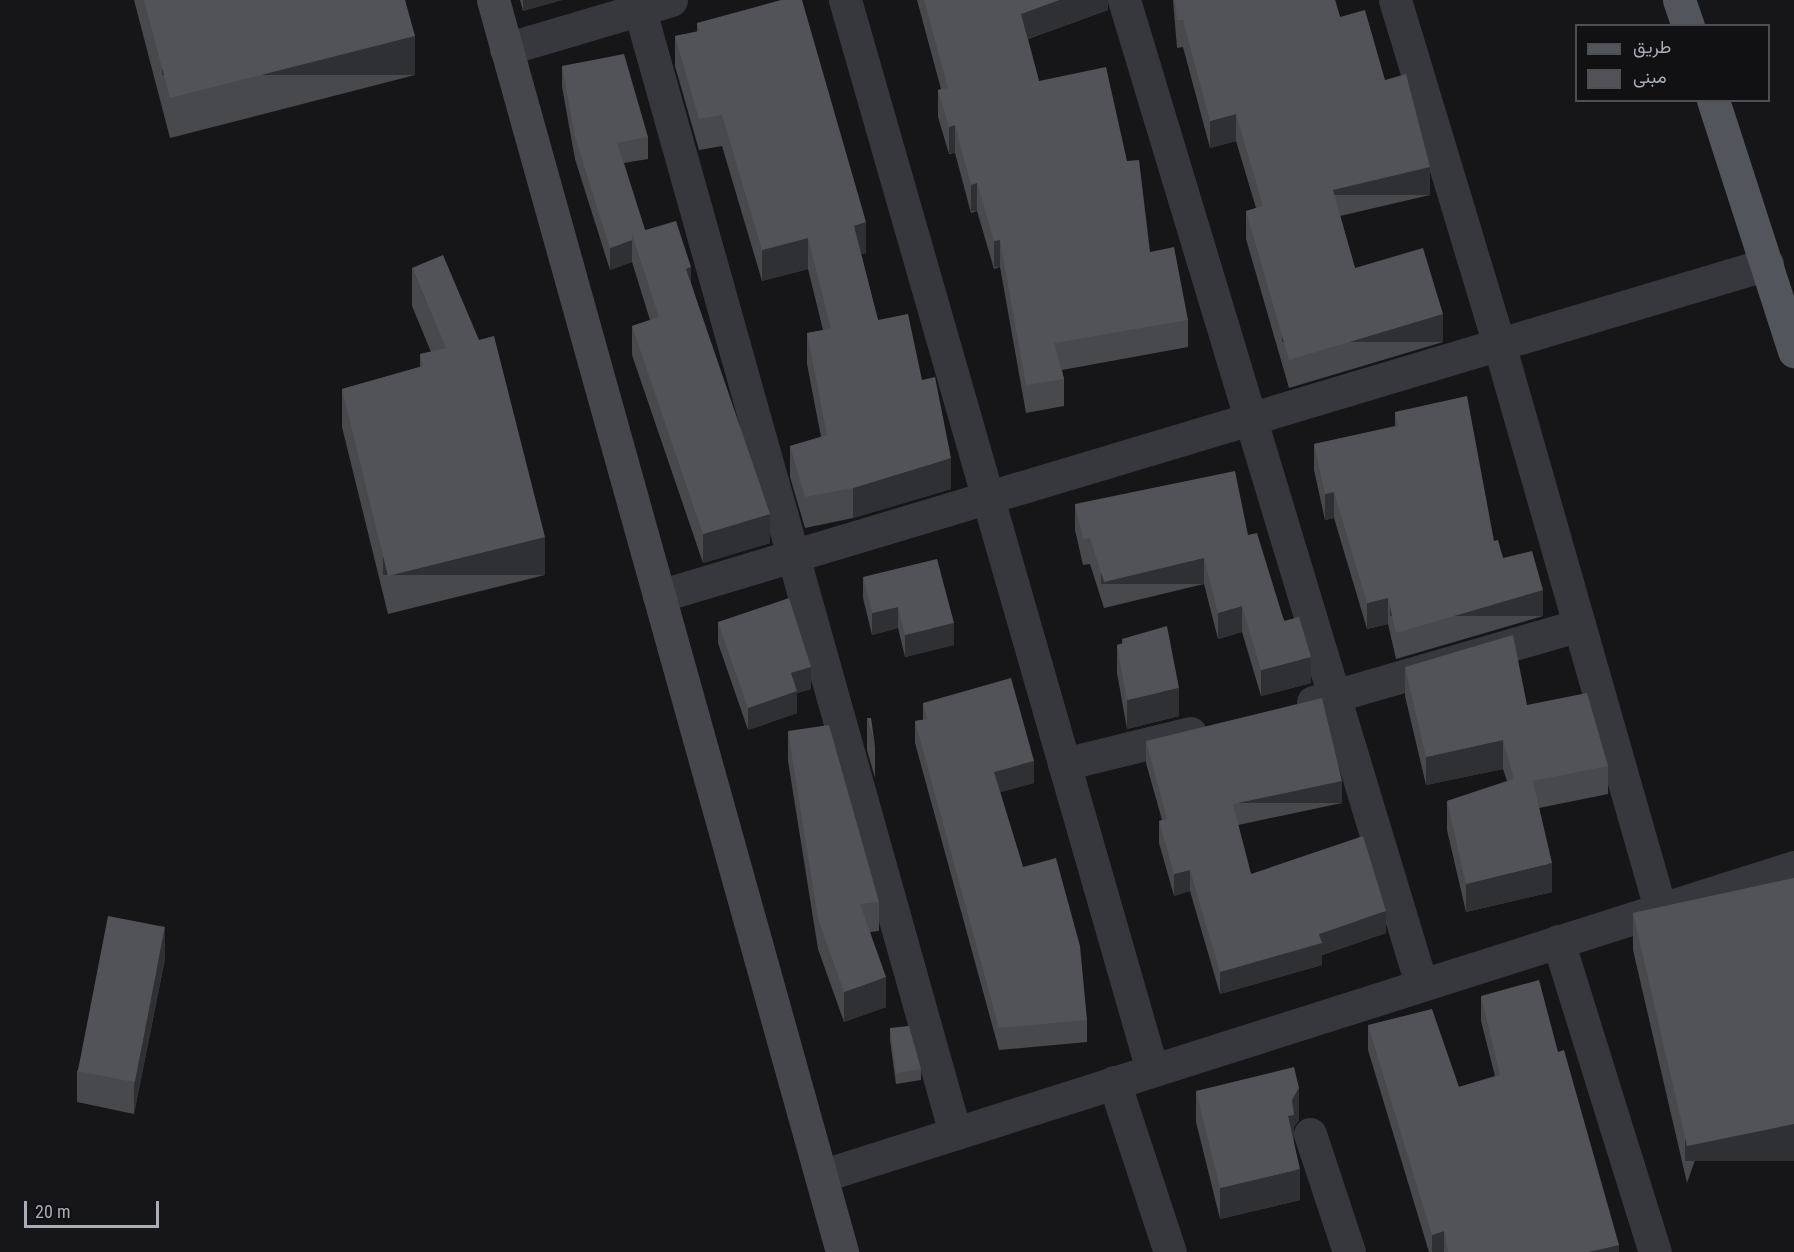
<!DOCTYPE html>
<meta charset="utf-8">
<style>
body{margin:0}
#map{position:relative;width:1794px;height:1252px;overflow:hidden;background:#161618;font-family:"Roboto Condensed",Vazirmatn,sans-serif}
div>[style]{position:absolute}
[style*='--x']{left:calc(var(--x)*1px);top:calc(var(--y)*1px);width:calc(var(--w)*1px);rotate:calc(var(--a)*1deg)}
.street>*{height:33px;margin:-16.5px;padding:0 16.5px;transform-origin:16.5px;border-radius:16.5px;background:#37383d}
.secondary>*{height:33px;margin:-16.5px;padding:0 16.5px;transform-origin:16.5px;border-radius:16.5px;background:#45474d}
.primary>*{height:33px;margin:-16.5px;padding:0 16.5px;transform-origin:16.5px;border-radius:16.5px;background:#53555c}
.wall>*{inset:0;background:#47494d}
.shaded-wall>*{inset:0;background:#2f3033;transform-origin:0 0}
.building>*{inset:0;background:#525359;transform-origin:0 0}
span{translate:-50% -50%;white-space:nowrap;text-align:center;line-height:1.15;-webkit-text-stroke:5px #111113;paint-order:stroke}
.legend{position:absolute;left:1575px;top:24px;width:195px;height:78px;box-sizing:border-box;background:#111113;border:2px solid #4d4f55;margin:0;padding:8px 10px;list-style:none;font-size:18px;color:#a8adb8}
.legend li{display:flex;align-items:center;gap:12px;height:30px}
.legend b{width:30px;border:2px solid #4d4f55}
.scale{position:absolute;left:24px;top:1201px;width:135px;height:27px;box-sizing:border-box;border:3px solid #a8adb8;border-top:0;padding-left:8px;font-size:18px;line-height:21px;white-space:nowrap;color:#a8adb8;-webkit-text-stroke:4px #111113;paint-order:stroke}
</style>
<div id="map">
<div class="street">
<div style="--x:637;--y:0;--w:1177;--a:74.32"></div>
<div style="--x:845;--y:0;--w:1113;--a:73.99"></div>
<div style="--x:1124;--y:0;--w:1028;--a:73.2"></div>
<div style="--x:1395;--y:0;--w:359;--a:73.2"></div>
<div style="--x:1499;--y:344;--w:587;--a:74.07"></div>
<div style="--x:506;--y:49;--w:172;--a:-16.5"></div>
<div style="--x:659;--y:596;--w:1157;--a:-16.68"></div>
<div style="--x:1313;--y:702;--w:277;--a:-16.1"></div>
<div style="--x:1064;--y:764;--w:130;--a:-13.8"></div>
<div style="--x:1558;--y:941;--w:326;--a:72.7"></div>
<div style="--x:1114;--y:1082;--w:179;--a:71.8"></div>
<div style="--x:1310;--y:1134;--w:124;--a:71.7"></div>
<div style="--x:821;--y:1176;--w:1021;--a:-17.62"></div>
</div>
<div class="secondary">
<div style="--x:493;--y:0;--w:1300;--a:74.42"></div>
</div>
<div class="primary">
<div style="--x:1679;--y:0;--w:28;--a:71"></div>
<div style="--x:1713;--y:100;--w:264;--a:72.1"></div>
</div>
<div class="wall">
<div style="clip-path:polygon(134px 0,405px 0,415px 75px,170px 138px)"></div>
<div style="clip-path:polygon(520px 0,562px 0,523px 11px)"></div>
<div style="clip-path:polygon(917px 0,1108px 0,1108px 10px,1028px 39px,1039px 81px,1127px 161px,1150px 252px,1188px 320px,1188px 347px,1062px 370px,1064px 379px,1064px 406px,1026px 413px,1000px 267px,994px 269px,977px 211px,971px 213px,955px 153px,949px 154px,938px 117px,938px 90px,941px 89px)"></div>
<div style="clip-path:polygon(1173px 0,1335px 0,1340px 17px,1385px 80px,1430px 195px,1340px 216px,1355px 268px,1443px 342px,1289px 388px,1246px 239px,1246px 211px,1256px 208px,1236px 141px,1210px 148px,1183px 47px,1177px 48px)"></div>
<div style="clip-path:polygon(697px 23px,866px 253px,861px 254px,878px 320px,922px 380px,951px 489px,853px 518px,805px 528px,790px 477px,790px 446px,821px 437px,807px 364px,807px 333px,823px 330px,808px 269px,762px 281px,722px 146px,699px 150px,675px 66px,675px 36px,697px 32px)"></div>
<div style="clip-path:polygon(562px 66px,648px 137px,648px 159px,624px 163px,645px 230px,691px 283px,770px 543px,703px 563px,632px 355px,632px 326px,650px 320px,632px 262px,610px 270px,575px 159px,562px 87px)"></div>
<div style="clip-path:polygon(412px 268px,545px 575px,388px 614px,342px 427px,342px 389px,420px 367px,420px 354px,431px 352px,412px 306px)"></div>
<div style="clip-path:polygon(1395px 412px,1494px 541px,1503px 558px,1543px 616px,1396px 659px,1388px 624px,1367px 629px,1334px 518px,1325px 520px,1314px 470px,1314px 444px,1395px 426px)"></div>
<div style="clip-path:polygon(1075px 504px,1248px 535px,1311px 683px,1261px 696px,1242px 632px,1218px 639px,1204px 584px,1104px 608px,1090px 564px,1083px 565px,1075px 530px)"></div>
<div style="clip-path:polygon(863px 577px,954px 645px,905px 657px,898px 628px,872px 635px,863px 598px)"></div>
<div style="clip-path:polygon(718px 622px,811px 689px,797px 693px,797px 713px,748px 730px,718px 643px)"></div>
<div style="clip-path:polygon(1122px 639px,1179px 716px,1127px 729px,1117px 673px,1117px 645px,1122px 644px)"></div>
<div style="clip-path:polygon(1405px 667px,1527px 705px,1608px 766px,1608px 794px,1539px 808px,1552px 892px,1466px 912px,1447px 830px,1447px 801px,1507px 781px,1503px 769px,1426px 785px,1405px 696px)"></div>
<div style="clip-path:polygon(923px 703px,1034px 783px,1000px 792px,1023px 867px,1087px 1020px,1087px 1042px,999px 1050px,915px 743px,915px 721px,923px 720px)"></div>
<div style="clip-path:polygon(867px 718px,875px 746px,875px 778px,867px 750px)"></div>
<div style="clip-path:polygon(788px 731px,879px 902px,879px 931px,870px 932px,886px 1007px,844px 1022px,818px 949px,788px 761px)"></div>
<div style="clip-path:polygon(1146px 741px,1342px 803px,1238px 825px,1251px 874px,1386px 933px,1322px 955px,1322px 965px,1220px 994px,1190px 891px,1174px 896px,1159px 843px,1159px 821px,1162px 820px,1146px 763px)"></div>
<div style="clip-path:polygon(1794px 878px,1687px 1183px,1633px 950px,1633px 913px)"></div>
<div style="clip-path:polygon(165px 959px,134px 1114px,77px 1102px,77px 1071px)"></div>
<div style="clip-path:polygon(1481px 996px,1558px 1052px,1619px 1252px,1429px 1252px,1368px 1050px,1368px 1025px,1459px 1087px,1495px 1076px,1481px 1021px)"></div>
<div style="clip-path:polygon(890px 1028px,921px 1069px,921px 1080px,896px 1084px,890px 1040px)"></div>
<div style="clip-path:polygon(1196px 1091px,1299px 1120px,1294px 1127px,1294px 1143px,1300px 1200px,1220px 1219px,1196px 1122px)"></div>
</div>
<div class="shaded-wall">
<div style="clip-path:polygon(523px 0,562px 0,523px 11px)"></div>
<div style="clip-path:polygon(1059px 0,1108px 0,1108px 10px,1021px 41px,1021px 14px)"></div>
<div style="left:415px;top:36px;width:39px;height:253px;rotate:90deg"></div>
<div style="clip-path:polygon(1236px 114px,1236px 141px,1210px 148px,1210px 121px)"></div>
<div style="left:955px;top:125px;width:28px;height:6px;rotate:90deg"></div>
<div style="left:1430px;top:167px;width:28px;height:100px;rotate:90deg"></div>
<div style="left:977px;top:183px;width:28px;height:6px;rotate:90deg"></div>
<div style="clip-path:polygon(866px 222px,866px 253px,854px 256px,854px 226px)"></div>
<div style="clip-path:polygon(808px 238px,808px 269px,762px 281px,762px 250px)"></div>
<div style="clip-path:polygon(632px 240px,632px 262px,610px 270px,610px 248px)"></div>
<div style="left:1000px;top:240px;width:27px;height:6px;rotate:90deg"></div>
<div style="clip-path:polygon(691px 267px,691px 296px,686px 269px)"></div>
<div style="left:1443px;top:314px;width:28px;height:161px;rotate:90deg"></div>
<div style="clip-path:polygon(951px 458px,951px 489px,853px 518px,853px 488px)"></div>
<div style="clip-path:polygon(1334px 492px,1334px 518px,1325px 520px,1325px 494px)"></div>
<div style="clip-path:polygon(770px 514px,770px 543px,703px 563px,703px 534px)"></div>
<div style="left:545px;top:537px;width:38px;height:162px;rotate:90deg"></div>
<div style="left:1204px;top:558px;width:26px;height:103px;rotate:90deg"></div>
<div style="left:1543px;top:590px;width:26px;height:153px;rotate:90deg"></div>
<div style="clip-path:polygon(1388px 598px,1388px 624px,1367px 629px,1367px 603px)"></div>
<div style="clip-path:polygon(1242px 606px,1242px 632px,1218px 639px,1218px 613px)"></div>
<div style="clip-path:polygon(898px 607px,898px 628px,872px 635px,872px 613px)"></div>
<div style="clip-path:polygon(954px 623px,954px 645px,905px 657px,905px 635px)"></div>
<div style="clip-path:polygon(1311px 657px,1311px 683px,1261px 696px,1261px 670px)"></div>
<div style="clip-path:polygon(811px 667px,811px 689px,797px 693px,797px 713px,748px 730px,748px 708px,791px 673px)"></div>
<div style="clip-path:polygon(1179px 688px,1179px 716px,1127px 729px,1127px 700px)"></div>
<div style="clip-path:polygon(1503px 740px,1503px 769px,1426px 785px,1426px 757px)"></div>
<div style="clip-path:polygon(1034px 761px,1034px 783px,994px 794px,994px 772px)"></div>
<div style="left:1342px;top:781px;width:22px;height:111px;rotate:90deg"></div>
<div style="clip-path:polygon(1552px 863px,1552px 892px,1466px 912px,1466px 884px)"></div>
<div style="clip-path:polygon(1190px 870px,1190px 891px,1174px 896px,1174px 874px)"></div>
<div style="clip-path:polygon(1386px 911px,1386px 933px,1322px 955px,1322px 965px,1220px 994px,1220px 972px,1319px 934px)"></div>
<div style="clip-path:polygon(165px 927px,165px 959px,134px 1114px,134px 1083px)"></div>
<div style="clip-path:polygon(886px 977px,886px 1007px,844px 1022px,844px 992px)"></div>
<div style="clip-path:polygon(1299px 1088px,1299px 1120px,1294px 1127px,1294px 1146px,1288px 1116px,1292px 1100px)"></div>
<div style="left:1794px;top:1124px;width:37px;height:109px;rotate:90deg"></div>
<div style="clip-path:polygon(1300px 1169px,1300px 1200px,1220px 1219px,1220px 1188px)"></div>
<div style="clip-path:polygon(1444px 1231px,1444px 1252px,1432px 1252px,1432px 1235px)"></div>
<div style="clip-path:polygon(1619px 1245px,1619px 1252px,1588px 1252px)"></div>
</div>
<div class="building">
<div style="clip-path:polygon(144px 0,405px 0,415px 36px,170px 98px)"></div>
<div style="clip-path:polygon(781px 0,802px 0,866px 222px,854px 226px,878px 320px,908px 314px,922px 380px,935px 377px,951px 458px,853px 488px,805px 497px,790px 446px,827px 435px,807px 333px,831px 329px,808px 238px,762px 250px,722px 115px,699px 119px,675px 36px,699px 31px,697px 23px)"></div>
<div style="clip-path:polygon(924px 0,1059px 0,1021px 14px,1039px 81px,1106px 67px,1127px 161px,1139px 160px,1150px 252px,1174px 247px,1188px 320px,1054px 343px,1064px 379px,1026px 385px,1000px 240px,994px 241px,977px 183px,971px 185px,955px 125px,949px 127px,938px 90px,948px 88px)"></div>
<div style="clip-path:polygon(1175px 0,1335px 0,1340px 17px,1365px 10px,1385px 80px,1406px 74px,1430px 167px,1333px 190px,1355px 268px,1423px 248px,1443px 314px,1289px 360px,1246px 211px,1263px 206px,1236px 114px,1210px 121px,1183px 20px,1177px 20px)"></div>
<div style="clip-path:polygon(624px 54px,648px 137px,617px 143px,645px 230px,632px 234px,632px 240px,610px 248px,575px 137px,562px 66px)"></div>
<div style="clip-path:polygon(676px 221px,691px 267px,686px 269px,770px 514px,703px 534px,632px 326px,659px 317px,632px 234px)"></div>
<div style="clip-path:polygon(443px 255px,479px 340px,494px 336px,545px 537px,388px 576px,342px 389px,423px 366px,420px 354px,446px 348px,412px 268px)"></div>
<div style="clip-path:polygon(1467px 396px,1494px 541px,1498px 540px,1503px 558px,1532px 551px,1543px 590px,1396px 633px,1388px 598px,1367px 603px,1334px 492px,1325px 494px,1314px 444px,1398px 426px,1395px 412px)"></div>
<div style="clip-path:polygon(1235px 471px,1248px 535px,1257px 533px,1284px 621px,1299px 617px,1311px 657px,1261px 670px,1242px 606px,1218px 613px,1204px 558px,1104px 582px,1090px 538px,1083px 539px,1075px 504px)"></div>
<div style="clip-path:polygon(937px 559px,954px 623px,905px 635px,898px 607px,872px 613px,863px 577px)"></div>
<div style="clip-path:polygon(789px 598px,811px 667px,791px 673px,797px 691px,748px 708px,718px 622px)"></div>
<div style="clip-path:polygon(1167px 626px,1179px 688px,1127px 700px,1117px 645px,1124px 643px,1122px 639px)"></div>
<div style="clip-path:polygon(1513px 635px,1527px 705px,1587px 693px,1608px 766px,1533px 781px,1552px 863px,1466px 884px,1447px 801px,1514px 779px,1503px 740px,1426px 757px,1405px 667px)"></div>
<div style="clip-path:polygon(1011px 678px,1034px 761px,994px 772px,1023px 867px,1056px 858px,1080px 946px,1087px 1020px,999px 1028px,915px 721px,927px 719px,923px 703px)"></div>
<div style="clip-path:polygon(1322px 698px,1342px 781px,1233px 804px,1251px 874px,1363px 836px,1386px 911px,1319px 934px,1322px 943px,1220px 972px,1190px 870px,1174px 874px,1159px 821px,1167px 819px,1146px 741px)"></div>
<div style="clip-path:polygon(867px 718px,871px 718px,875px 746px)"></div>
<div style="clip-path:polygon(829px 725px,879px 902px,860px 904px,886px 977px,844px 992px,818px 919px,788px 731px)"></div>
<div style="clip-path:polygon(1794px 878px,1794px 1124px,1687px 1146px,1633px 913px)"></div>
<div style="left:108px;top:916px;width:58px;height:158px;rotate:11deg"></div>
<div style="clip-path:polygon(1539px 980px,1558px 1052px,1564px 1050px,1619px 1245px,1588px 1252px,1448px 1252px,1444px 1231px,1432px 1235px,1368px 1025px,1432px 1009px,1459px 1087px,1500px 1075px,1481px 996px)"></div>
<div style="clip-path:polygon(909px 1026px,921px 1069px,896px 1073px,890px 1028px)"></div>
<div style="clip-path:polygon(1294px 1067px,1299px 1088px,1292px 1100px,1294px 1115px,1288px 1116px,1300px 1169px,1220px 1188px,1196px 1091px)"></div>
</div>
<ul class="legend">
<li><b style="height:8px;background:#53555c"></b>طريق</li>
<li><b style="height:16px;background:#525359"></b>مبنى</li>
</ul>
<div class="scale">20 m</div>
</div>
